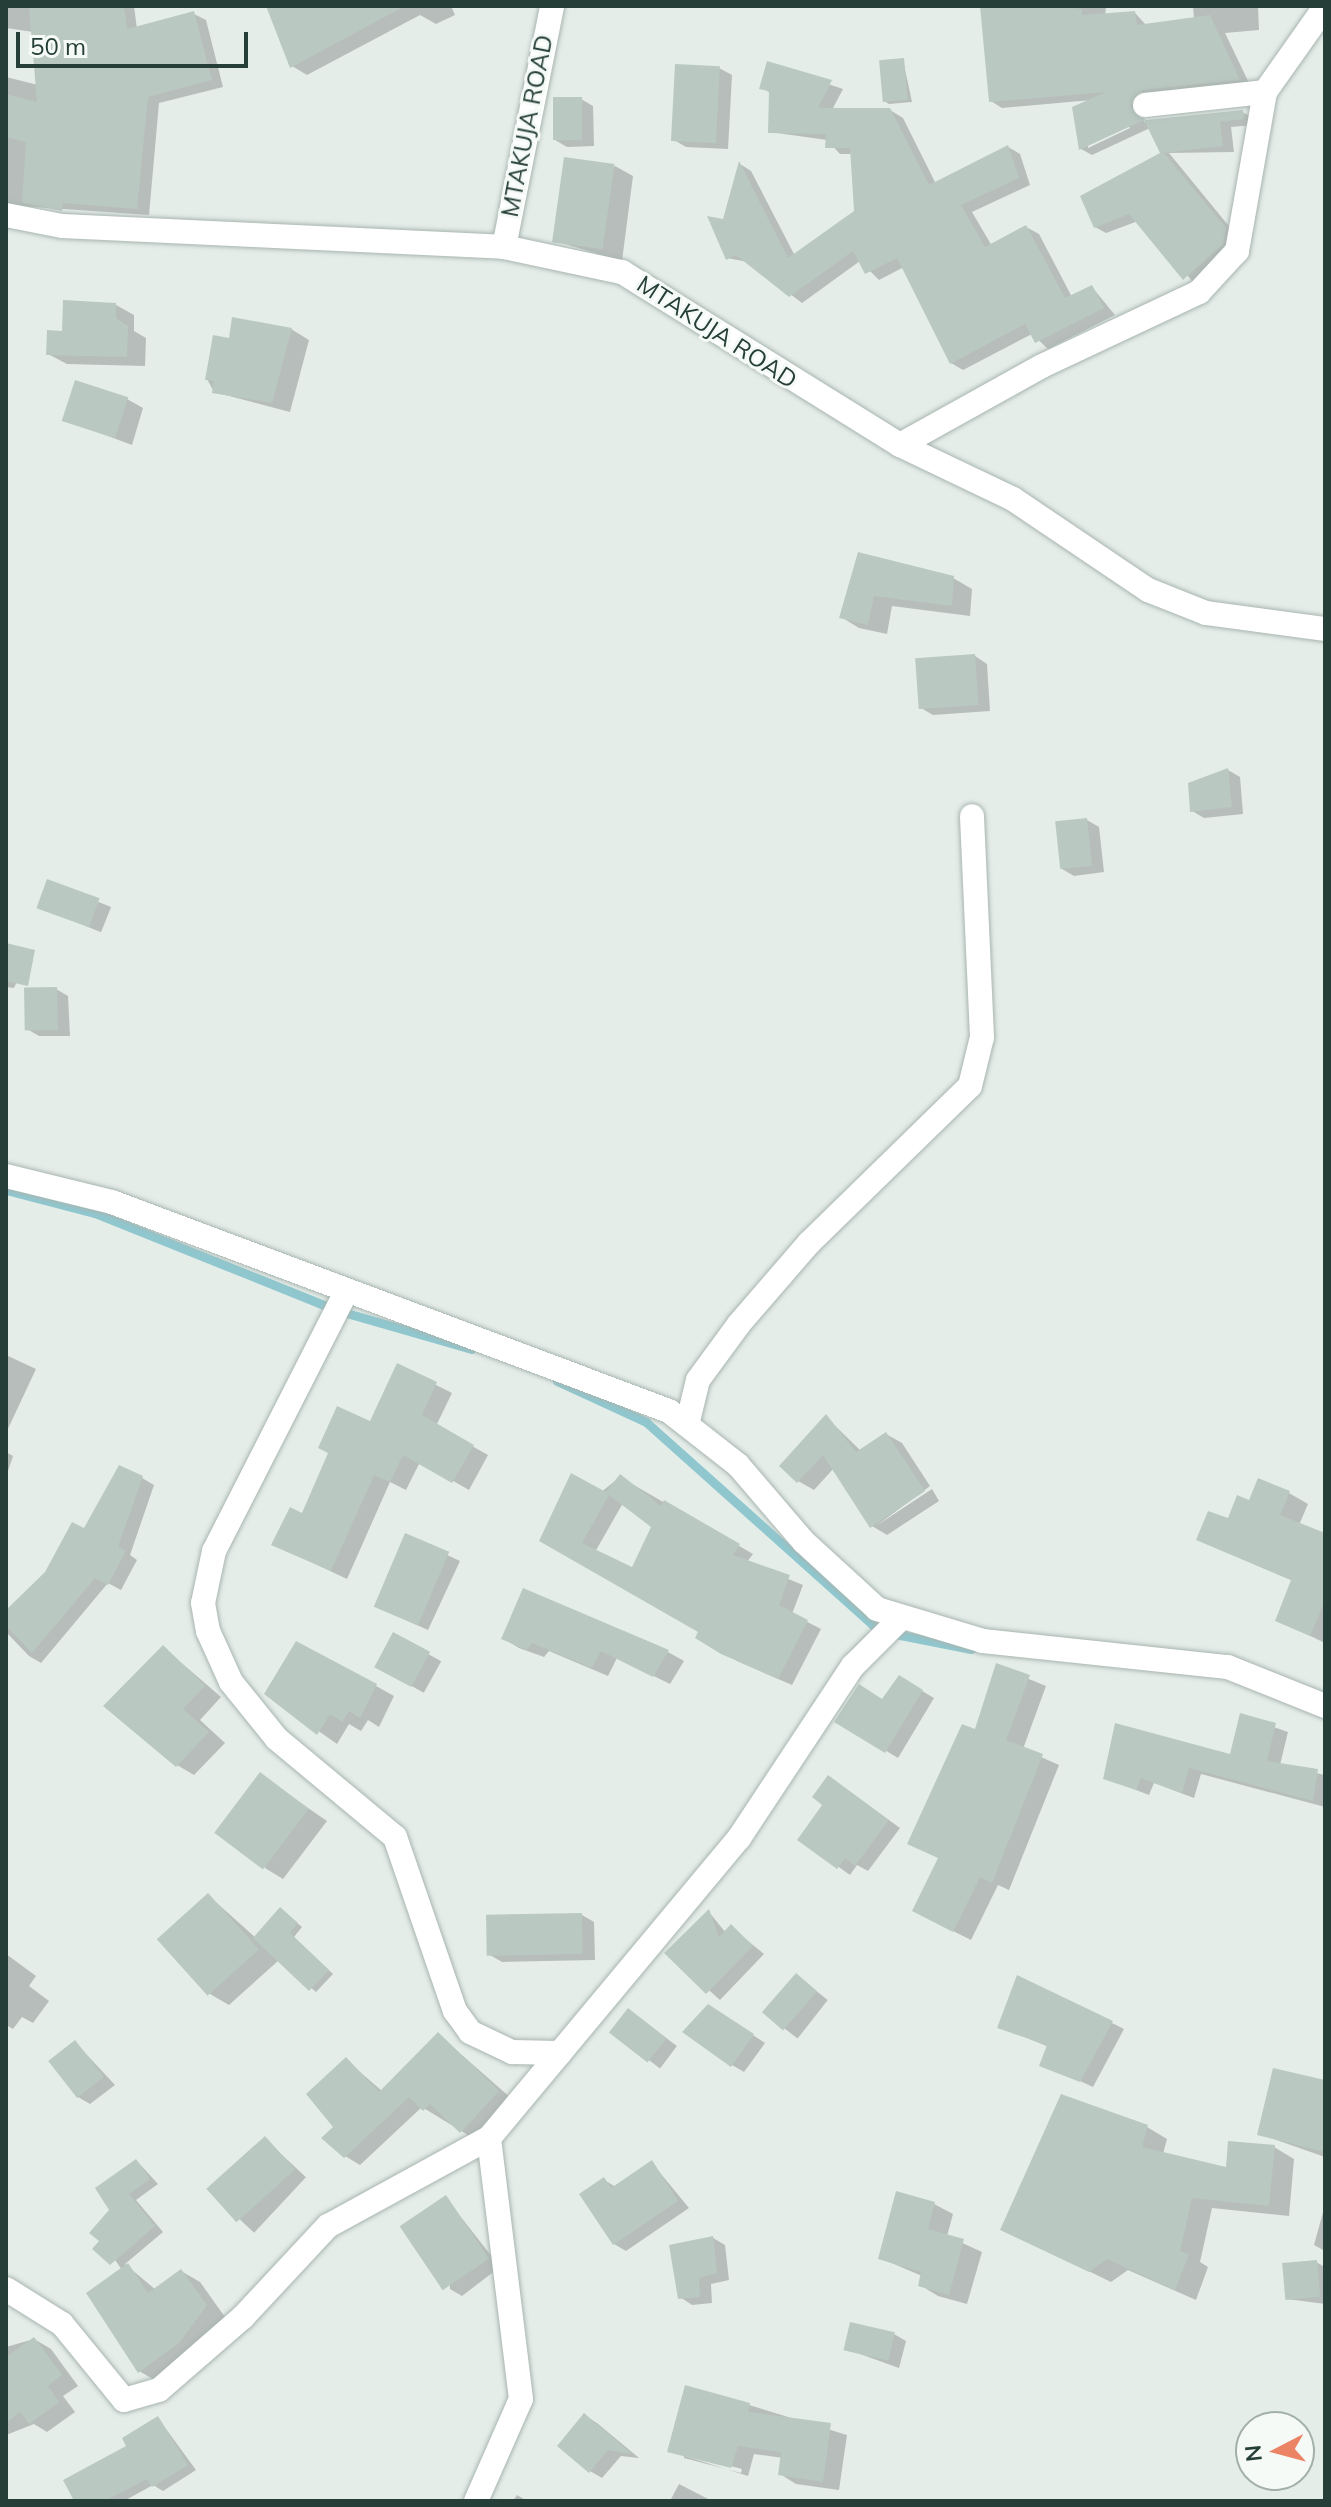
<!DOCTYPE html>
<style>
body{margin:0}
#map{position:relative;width:1331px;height:2507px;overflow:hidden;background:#e5ede9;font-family:Mulish,sans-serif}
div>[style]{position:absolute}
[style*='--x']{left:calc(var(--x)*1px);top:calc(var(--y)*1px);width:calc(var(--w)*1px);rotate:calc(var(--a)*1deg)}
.shadow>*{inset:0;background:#0003;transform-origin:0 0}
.stream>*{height:9px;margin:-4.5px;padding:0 4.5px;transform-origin:4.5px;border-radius:4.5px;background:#90c7cf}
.building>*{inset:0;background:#bac8c2;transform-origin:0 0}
.roads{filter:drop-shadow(0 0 2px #a8b5b0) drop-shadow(0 0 2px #a8b5b0)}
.street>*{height:24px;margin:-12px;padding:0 12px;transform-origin:12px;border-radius:12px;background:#fff}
.secondary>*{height:24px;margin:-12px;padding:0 12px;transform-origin:12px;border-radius:12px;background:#fff}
span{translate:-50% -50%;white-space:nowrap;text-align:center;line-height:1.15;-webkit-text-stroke:6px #f5faf7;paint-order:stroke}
.street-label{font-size:24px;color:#253e37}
.frame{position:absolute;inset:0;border:8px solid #253e37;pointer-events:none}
.north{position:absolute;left:1235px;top:2411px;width:80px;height:80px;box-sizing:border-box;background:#f5faf7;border:2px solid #a2afaa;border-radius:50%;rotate:264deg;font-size:22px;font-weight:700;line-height:32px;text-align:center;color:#253e37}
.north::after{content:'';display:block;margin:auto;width:28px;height:36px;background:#eb8365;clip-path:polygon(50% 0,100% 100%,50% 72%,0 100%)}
.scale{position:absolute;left:16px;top:32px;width:232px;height:36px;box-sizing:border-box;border:4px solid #253e37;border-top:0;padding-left:10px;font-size:24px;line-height:28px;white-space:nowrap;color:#253e37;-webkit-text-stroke:6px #f5faf7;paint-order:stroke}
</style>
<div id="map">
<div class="shadow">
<div style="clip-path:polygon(6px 6px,134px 6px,137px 29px,194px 14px,206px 20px,223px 87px,159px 103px,149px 215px,6px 205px,6px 77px,38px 85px,33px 32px,6px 28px)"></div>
<div style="clip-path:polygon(281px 6px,451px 6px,455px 15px,436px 24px,420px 15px,307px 75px,292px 66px)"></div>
<div style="clip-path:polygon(evenodd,982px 6px,1106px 6px,1104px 29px,1135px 13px,1147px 26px,1194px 19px,1193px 6px,1258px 6px,1259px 30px,1225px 33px,1250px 85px,1142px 106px,1144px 122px,1242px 112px,1254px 118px,1254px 125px,1231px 127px,1234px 152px,1169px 153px,1237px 236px,1196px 285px,1138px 221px,1106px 233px,1095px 227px,1163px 154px,1150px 128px,1092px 155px,1081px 149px,1092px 100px,1002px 108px,991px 101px,982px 6px,1128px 125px,1130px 128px,1088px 148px,1088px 144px,1128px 125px)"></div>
<div style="clip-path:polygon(903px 60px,912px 102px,889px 104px,884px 101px)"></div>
<div style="clip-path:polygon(768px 64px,843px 89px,832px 110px,890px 110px,903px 118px,936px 184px,1008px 147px,1020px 154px,1030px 185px,972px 212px,992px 246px,1026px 227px,1039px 234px,1072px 297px,1092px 287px,1115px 315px,1048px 349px,1032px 334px,963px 370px,951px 363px,904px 267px,879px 280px,860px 261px,802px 303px,748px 262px,727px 258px,725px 221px,740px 164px,751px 171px,795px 256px,856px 212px,853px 154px,840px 154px,827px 140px,770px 132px,771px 93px,761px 88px)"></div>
<div style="clip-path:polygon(719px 68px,732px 75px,728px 149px,686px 147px,674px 140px)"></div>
<div style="clip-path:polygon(581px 99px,593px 106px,594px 146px,567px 147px,555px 140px)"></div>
<div style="clip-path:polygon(615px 166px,633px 176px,622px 261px,555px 241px)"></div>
<div style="clip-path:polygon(116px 305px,134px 315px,134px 331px,146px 338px,145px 366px,67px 364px,48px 354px,64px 333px)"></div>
<div style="clip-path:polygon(291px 329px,309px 340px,290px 412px,214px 392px,207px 379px,230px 340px)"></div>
<div style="clip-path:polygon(127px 399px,143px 408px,132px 445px,65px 420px)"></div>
<div style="clip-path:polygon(859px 554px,953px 578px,972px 589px,970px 616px,892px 606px,887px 634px,859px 628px,841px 617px)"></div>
<div style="clip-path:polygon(975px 656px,987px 664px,990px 711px,933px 715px,921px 708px)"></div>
<div style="clip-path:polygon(1228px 770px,1240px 777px,1243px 814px,1204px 818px,1192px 811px)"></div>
<div style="clip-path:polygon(1087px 820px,1099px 827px,1104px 872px,1074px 876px,1062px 869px)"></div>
<div style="left:49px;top:882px;width:67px;height:27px;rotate:22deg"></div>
<div style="clip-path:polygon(6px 945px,28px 957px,14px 988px,6px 987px)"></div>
<div style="clip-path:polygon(56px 989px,68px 996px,70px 1036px,39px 1036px,27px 1029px)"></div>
<div style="clip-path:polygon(6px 1355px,36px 1369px,6px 1433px)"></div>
<div style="clip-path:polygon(398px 1366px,452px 1393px,436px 1426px,488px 1455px,469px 1490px,420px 1462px,406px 1490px,390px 1482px,347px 1579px,273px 1544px,302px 1516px,330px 1453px,371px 1424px)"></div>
<div style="clip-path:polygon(826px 1417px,861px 1451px,886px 1434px,902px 1443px,930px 1486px,876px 1526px,932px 1489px,939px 1501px,887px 1535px,872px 1526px,834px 1468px,814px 1490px,798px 1481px)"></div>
<div style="clip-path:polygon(6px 1452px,13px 1456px,6px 1477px)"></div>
<div style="clip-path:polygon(evenodd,620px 1477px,753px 1554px,747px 1562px,803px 1585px,792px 1614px,821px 1629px,792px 1685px,737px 1661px,701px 1632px,541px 1540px,620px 1477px,623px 1503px,653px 1527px,633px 1570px,595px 1552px,623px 1503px)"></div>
<div style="clip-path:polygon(142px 1478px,154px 1485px,130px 1555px,137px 1560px,121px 1590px,108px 1583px,41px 1663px,29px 1656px,6px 1632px,6px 1613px)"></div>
<div style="clip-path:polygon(1289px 1493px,1308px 1504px,1299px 1525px,1325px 1535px,1325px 1643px,1277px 1620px,1293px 1581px,1198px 1540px,1251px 1502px)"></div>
<div style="clip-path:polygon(406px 1536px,460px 1561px,428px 1630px,388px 1612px)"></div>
<div style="clip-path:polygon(524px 1590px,668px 1652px,684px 1661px,670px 1684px,617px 1658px,608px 1676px,549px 1651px,544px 1657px,519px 1648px,503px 1638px)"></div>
<div style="left:394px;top:1635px;width:54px;height:36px;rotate:29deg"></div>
<div style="clip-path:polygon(163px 1647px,221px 1697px,200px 1720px,225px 1743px,194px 1775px,177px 1765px)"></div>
<div style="clip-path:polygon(997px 1666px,1046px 1686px,1023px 1749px,1059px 1765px,1009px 1890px,998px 1885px,971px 1940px,931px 1920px,940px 1859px)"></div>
<div style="clip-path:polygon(900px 1678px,934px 1698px,898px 1758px,837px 1721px,883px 1701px)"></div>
<div style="clip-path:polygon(376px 1686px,394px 1696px,379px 1727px,368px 1720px,361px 1731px,349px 1724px,337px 1744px,266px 1694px)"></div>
<div style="clip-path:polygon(1242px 1716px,1288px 1732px,1280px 1765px,1325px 1775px,1325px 1807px,1201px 1774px,1194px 1798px,1154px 1783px,1149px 1795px,1105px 1778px,1231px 1757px)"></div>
<div style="clip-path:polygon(260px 1775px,327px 1821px,283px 1879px,265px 1868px)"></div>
<div style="clip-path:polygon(829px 1777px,900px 1828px,868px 1871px,857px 1865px,850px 1875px,800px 1839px,825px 1804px)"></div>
<div style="clip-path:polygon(209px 1896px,256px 1938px,285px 1913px,302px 1927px,294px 1937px,333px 1974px,316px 1992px,279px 1960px,229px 2005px,210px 1994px)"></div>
<div style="clip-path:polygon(709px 1912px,726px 1933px,731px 1927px,764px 1954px,720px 2000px,667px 1953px)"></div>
<div style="clip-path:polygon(582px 1915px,594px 1922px,595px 1960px,502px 1962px,490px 1955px)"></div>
<div style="clip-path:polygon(6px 1954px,36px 1976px,29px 1986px,49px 2001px,33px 2023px,22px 2017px,13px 2029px,6px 2025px)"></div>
<div style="left:797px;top:1976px;width:39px;height:49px;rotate:38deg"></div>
<div style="left:629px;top:2010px;width:60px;height:28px;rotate:37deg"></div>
<div style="clip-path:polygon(721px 2014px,765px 2043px,744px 2072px,732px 2065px)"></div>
<div style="clip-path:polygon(1112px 2023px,1124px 2029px,1093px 2087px,1052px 2068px,1049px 2047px,1000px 2027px)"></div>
<div style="clip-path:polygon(439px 2035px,513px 2100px,476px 2140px,422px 2107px,360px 2165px,345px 2156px,346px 2060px,382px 2091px)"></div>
<div style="clip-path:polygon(75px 2042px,115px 2085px,90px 2104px,78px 2097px)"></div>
<div style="clip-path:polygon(1325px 2082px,1325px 2157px,1259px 2134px)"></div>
<div style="clip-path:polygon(1147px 2127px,1167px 2139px,1163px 2154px,1227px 2169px,1274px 2147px,1294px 2159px,1289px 2216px,1212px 2208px,1200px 2262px,1208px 2267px,1196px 2300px,1128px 2270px,1111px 2282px,1002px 2229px)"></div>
<div style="left:265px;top:2139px;width:56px;height:76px;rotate:43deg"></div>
<div style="clip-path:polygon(137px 2161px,158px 2184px,136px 2200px,163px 2232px,125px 2264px,156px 2290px,181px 2271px,200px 2282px,225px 2317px,198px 2352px,158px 2382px,139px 2371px,122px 2270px,102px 2241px)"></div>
<div style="clip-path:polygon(652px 2163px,689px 2208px,626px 2251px,614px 2244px,604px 2180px,616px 2187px)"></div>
<div style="clip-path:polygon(446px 2198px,500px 2267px,462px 2296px,450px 2289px)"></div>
<div style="clip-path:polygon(934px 2204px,953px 2214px,947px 2236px,982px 2252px,967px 2304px,938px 2296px,920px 2285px,922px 2276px,880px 2258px)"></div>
<div style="clip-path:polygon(1325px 2205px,1325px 2251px,1314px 2245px)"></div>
<div style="clip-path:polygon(713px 2238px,725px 2245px,729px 2280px,711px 2284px,712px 2303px,692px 2305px,680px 2297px)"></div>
<div style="clip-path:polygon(1316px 2262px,1325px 2267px,1325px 2304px,1287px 2299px)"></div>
<div style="clip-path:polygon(894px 2334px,906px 2341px,899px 2368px,846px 2349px)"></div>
<div style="clip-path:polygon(34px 2339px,51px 2349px,78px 2386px,63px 2396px,75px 2412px,47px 2432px,34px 2424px,6px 2435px,6px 2347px)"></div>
<div style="clip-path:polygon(evenodd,749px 2405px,847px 2435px,839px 2490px,796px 2484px,780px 2474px,783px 2458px,754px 2454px,748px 2476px,669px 2451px,749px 2405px,684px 2454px,742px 2469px,741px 2473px,684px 2458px,684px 2454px)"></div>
<div style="clip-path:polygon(585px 2416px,597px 2423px,639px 2458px,621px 2456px,602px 2478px,590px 2471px)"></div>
<div style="clip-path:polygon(158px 2418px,196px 2470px,163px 2491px,153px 2485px,124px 2501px,77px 2501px)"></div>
<div style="clip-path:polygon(679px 2484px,712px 2501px,670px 2501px)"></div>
<div style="clip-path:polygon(517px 2495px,527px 2501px,513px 2501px)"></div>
</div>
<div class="stream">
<div style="--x:6;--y:1190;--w:92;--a:14.5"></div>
<div style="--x:95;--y:1213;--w:260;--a:21.9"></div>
<div style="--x:336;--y:1310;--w:141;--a:16"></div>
<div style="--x:557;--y:1381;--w:98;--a:24.7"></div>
<div style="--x:646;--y:1422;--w:314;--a:41.8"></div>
<div style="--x:880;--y:1631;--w:93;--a:11.2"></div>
</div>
<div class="building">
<div style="clip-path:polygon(29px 6px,124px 6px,127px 29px,194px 11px,212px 80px,148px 97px,137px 209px,63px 203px,62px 211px,22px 203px,26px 142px,6px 137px,6px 94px,37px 102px)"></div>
<div style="clip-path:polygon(266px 6px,405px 6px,290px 68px)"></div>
<div style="clip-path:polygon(980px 6px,1059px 6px,1082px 9px,1082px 15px,1135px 11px,1137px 25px,1210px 15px,1240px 80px,1143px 90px,1130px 106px,1146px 120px,1243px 110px,1244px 119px,1220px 122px,1223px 146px,1164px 153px,1226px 228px,1223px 244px,1183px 280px,1129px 214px,1094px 228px,1080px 196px,1160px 153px,1144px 120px,1079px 150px,1072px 107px,1106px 92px,989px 102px)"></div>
<div style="left:904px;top:58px;width:42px;height:25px;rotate:85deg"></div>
<div style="clip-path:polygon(767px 61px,832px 80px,818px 108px,890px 108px,929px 185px,1008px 145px,1019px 178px,961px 205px,985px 247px,1026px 225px,1065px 298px,1092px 285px,1104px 308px,1035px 343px,1025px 324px,950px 364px,897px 258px,865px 274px,853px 251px,789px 297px,736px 255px,726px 260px,707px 216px,723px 219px,739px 161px,788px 258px,854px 211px,850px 148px,825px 148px,826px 134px,768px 133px,769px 91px,759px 89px)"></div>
<div style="left:675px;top:64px;width:45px;height:77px;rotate:3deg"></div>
<div style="left:582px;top:97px;width:43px;height:29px;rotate:90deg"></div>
<div style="left:564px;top:157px;width:51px;height:86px;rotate:8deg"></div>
<div style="clip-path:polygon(63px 300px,116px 303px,116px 318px,128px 326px,127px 357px,46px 355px,47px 330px,62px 331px)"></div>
<div style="clip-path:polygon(232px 317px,292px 328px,272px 403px,212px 393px,214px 381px,205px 380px,213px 335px,229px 338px)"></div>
<div style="left:75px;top:380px;width:56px;height:43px;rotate:18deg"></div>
<div style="clip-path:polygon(858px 552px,954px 576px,952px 606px,874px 596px,868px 625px,839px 618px)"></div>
<div style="left:975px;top:654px;width:51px;height:60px;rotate:86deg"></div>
<div style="clip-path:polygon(1228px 768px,1232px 807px,1190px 812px,1188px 783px)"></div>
<div style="left:1087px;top:818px;width:48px;height:32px;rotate:84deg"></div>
<div style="left:47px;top:879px;width:56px;height:31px;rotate:20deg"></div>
<div style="clip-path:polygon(6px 943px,35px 950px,28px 986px,6px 981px)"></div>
<div style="left:57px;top:987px;width:43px;height:33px;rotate:89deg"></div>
<div style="clip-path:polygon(397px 1363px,437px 1382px,422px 1415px,474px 1445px,452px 1483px,403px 1455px,390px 1482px,374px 1475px,331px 1571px,271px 1545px,290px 1507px,302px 1513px,328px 1453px,318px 1448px,337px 1406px,370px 1421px)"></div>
<div style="clip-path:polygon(826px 1414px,856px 1452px,886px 1432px,925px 1491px,870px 1528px,823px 1455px,797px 1483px,779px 1466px)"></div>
<div style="clip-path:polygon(119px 1465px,143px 1476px,118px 1547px,126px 1551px,108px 1585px,95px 1578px,32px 1653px,6px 1626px,6px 1610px,45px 1572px,72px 1522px,84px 1528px)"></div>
<div style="clip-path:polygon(evenodd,571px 1473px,606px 1492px,620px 1474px,661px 1506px,664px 1500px,740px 1544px,733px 1555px,790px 1575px,779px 1605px,808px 1620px,778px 1679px,721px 1654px,695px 1638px,698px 1632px,539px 1541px,571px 1473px,609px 1495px,651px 1527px,632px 1567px,582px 1543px,609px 1495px)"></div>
<div style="clip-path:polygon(1258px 1478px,1290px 1491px,1280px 1515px,1325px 1533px,1325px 1600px,1310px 1636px,1275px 1621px,1291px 1580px,1196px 1540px,1208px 1511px,1228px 1518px,1237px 1495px,1249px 1500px)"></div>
<div style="left:405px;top:1533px;width:48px;height:80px;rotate:23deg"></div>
<div style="clip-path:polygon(523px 1588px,669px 1650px,653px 1677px,601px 1651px,592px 1668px,532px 1643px,527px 1650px,501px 1639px)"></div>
<div style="left:393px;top:1632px;width:42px;height:40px;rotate:28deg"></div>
<div style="clip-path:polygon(296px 1641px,377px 1684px,360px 1718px,349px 1711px,342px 1722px,330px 1714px,317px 1735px,264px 1694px)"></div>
<div style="clip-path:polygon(163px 1645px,205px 1686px,183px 1709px,209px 1732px,176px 1767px,103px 1706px)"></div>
<div style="clip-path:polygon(996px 1663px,1030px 1675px,1006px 1740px,1043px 1754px,992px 1883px,980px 1877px,953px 1932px,912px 1911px,938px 1858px,907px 1844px,962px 1724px,975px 1729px)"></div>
<div style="clip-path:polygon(899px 1675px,923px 1690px,885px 1753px,834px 1722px,859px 1684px,882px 1699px)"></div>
<div style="clip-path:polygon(1240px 1713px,1276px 1723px,1267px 1761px,1318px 1769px,1313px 1801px,1189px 1768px,1182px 1793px,1141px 1778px,1136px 1790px,1103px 1779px,1115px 1723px,1230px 1754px)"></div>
<div style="left:260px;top:1772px;width:61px;height:76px;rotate:37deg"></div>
<div style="clip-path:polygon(828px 1775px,889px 1820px,855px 1866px,845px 1858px,837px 1869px,797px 1840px,822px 1805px,812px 1797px)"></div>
<div style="left:208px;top:1893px;width:76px;height:69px;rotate:48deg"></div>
<div style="clip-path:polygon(280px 1907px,298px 1923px,290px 1933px,329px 1970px,309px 1991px,253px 1938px)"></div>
<div style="clip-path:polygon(709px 1909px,719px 1937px,731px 1924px,753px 1946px,706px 1994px,664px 1953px)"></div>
<div style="left:582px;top:1913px;width:41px;height:96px;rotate:89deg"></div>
<div style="left:796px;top:1973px;width:28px;height:52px;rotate:41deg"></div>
<div style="clip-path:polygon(1017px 1975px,1113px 2021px,1080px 2082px,1039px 2066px,1047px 2045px,997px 2028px)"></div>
<div style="clip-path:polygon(708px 2004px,754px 2034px,731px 2067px,682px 2032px)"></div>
<div style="left:628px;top:2008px;width:49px;height:31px;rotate:38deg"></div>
<div style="clip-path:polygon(438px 2032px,499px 2091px,460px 2133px,430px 2104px,423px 2111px,409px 2097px,344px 2158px,321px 2138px,333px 2127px,306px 2094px,346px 2057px,379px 2092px)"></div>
<div style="left:75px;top:2040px;width:47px;height:34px;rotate:52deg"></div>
<div style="clip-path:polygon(1273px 2068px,1325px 2080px,1325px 2152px,1257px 2135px)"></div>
<div style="clip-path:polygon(1061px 2094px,1148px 2125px,1142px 2147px,1226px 2167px,1228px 2141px,1275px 2145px,1269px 2206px,1192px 2198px,1180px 2251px,1189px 2254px,1175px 2290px,1107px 2259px,1089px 2272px,1000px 2230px)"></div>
<div style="left:265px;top:2136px;width:45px;height:79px;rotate:48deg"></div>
<div style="clip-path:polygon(136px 2159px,150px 2179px,129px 2194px,155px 2226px,110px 2265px,92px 2249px,99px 2241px,89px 2233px,109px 2210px,95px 2188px)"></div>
<div style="clip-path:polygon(652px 2160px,678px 2201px,613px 2245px,579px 2194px,604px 2177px,611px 2188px)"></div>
<div style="clip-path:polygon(896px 2191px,935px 2202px,928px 2229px,964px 2239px,949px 2295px,918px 2286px,921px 2272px,878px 2259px)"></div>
<div style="left:446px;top:2195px;width:77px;height:56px;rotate:56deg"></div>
<div style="clip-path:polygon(713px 2236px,717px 2273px,699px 2278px,700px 2297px,678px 2299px,669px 2245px)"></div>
<div style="left:1317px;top:2260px;width:37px;height:35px;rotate:85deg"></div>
<div style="clip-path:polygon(128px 2263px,148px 2293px,181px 2269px,207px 2305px,180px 2342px,138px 2373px,86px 2293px)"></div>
<div style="left:850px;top:2322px;width:46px;height:29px;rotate:13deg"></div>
<div style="clip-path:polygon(34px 2337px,62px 2375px,48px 2386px,59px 2402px,29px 2424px,20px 2412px,6px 2423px,6px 2357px)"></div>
<div style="clip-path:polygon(685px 2385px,750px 2403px,748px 2412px,831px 2423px,823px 2482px,778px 2475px,781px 2452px,738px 2446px,731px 2468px,667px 2452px)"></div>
<div style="clip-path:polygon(584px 2413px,632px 2454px,608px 2450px,589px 2473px,557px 2446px)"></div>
<div style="clip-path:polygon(158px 2416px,188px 2465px,152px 2487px,147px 2479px,105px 2501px,74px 2501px,63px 2480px,126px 2446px,122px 2438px)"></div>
</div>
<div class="roads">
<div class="street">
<div style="--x:1145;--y:105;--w:121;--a:-6.2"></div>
<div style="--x:6;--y:215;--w:57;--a:11.1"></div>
<div style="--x:62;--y:226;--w:442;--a:2.7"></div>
<div style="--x:504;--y:247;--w:121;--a:12"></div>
<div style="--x:622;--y:272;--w:327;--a:31.9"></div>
<div style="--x:900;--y:445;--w:125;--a:25.5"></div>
<div style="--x:1013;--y:499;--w:163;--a:34"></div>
<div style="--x:1148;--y:590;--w:62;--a:21.6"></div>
<div style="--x:1206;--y:613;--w:120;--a:7.7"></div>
<div style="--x:504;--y:247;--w:246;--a:-78.7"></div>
<div style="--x:900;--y:445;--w:162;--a:-29.1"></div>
<div style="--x:1042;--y:366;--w:174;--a:-25.2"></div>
<div style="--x:1199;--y:292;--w:56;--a:-47.2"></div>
<div style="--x:1237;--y:251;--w:161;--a:-80"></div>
<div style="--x:1265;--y:92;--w:104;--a:-54.8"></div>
<div style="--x:345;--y:1294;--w:288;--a:117"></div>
<div style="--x:214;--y:1551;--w:53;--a:101.9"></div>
<div style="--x:203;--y:1603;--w:28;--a:80"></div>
<div style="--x:208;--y:1631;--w:56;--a:65.7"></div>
<div style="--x:231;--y:1682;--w:73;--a:51.1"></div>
<div style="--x:277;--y:1739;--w:153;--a:39.7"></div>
<div style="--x:395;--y:1837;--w:184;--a:71"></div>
<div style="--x:455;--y:2011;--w:26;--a:54"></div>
<div style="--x:470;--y:2032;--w:47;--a:25.5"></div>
<div style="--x:512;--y:2052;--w:48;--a:1.2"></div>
<div style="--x:688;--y:1421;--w:42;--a:-76.3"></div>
<div style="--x:698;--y:1380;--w:69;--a:-53.8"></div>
<div style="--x:739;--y:1324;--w:107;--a:-49.2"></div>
<div style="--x:809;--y:1243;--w:225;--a:-44.3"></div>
<div style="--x:970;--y:1086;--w:50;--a:-76.2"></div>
<div style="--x:982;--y:1037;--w:221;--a:-92.6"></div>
<div style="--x:6;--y:2289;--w:66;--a:32"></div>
<div style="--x:62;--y:2324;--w:98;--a:50.8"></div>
<div style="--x:124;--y:2400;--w:36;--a:-16"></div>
<div style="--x:159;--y:2390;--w:111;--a:-41"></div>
<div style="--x:243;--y:2317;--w:125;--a:-47"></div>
<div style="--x:328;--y:2226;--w:183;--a:-28.7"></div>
<div style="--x:489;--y:2138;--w:391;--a:-50.2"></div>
<div style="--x:739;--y:1838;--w:206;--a:-56.5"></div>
<div style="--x:853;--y:1666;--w:68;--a:-45"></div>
<div style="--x:476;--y:2501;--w:111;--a:-66.2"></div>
<div style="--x:521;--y:2399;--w:263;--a:-97"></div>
</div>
<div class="secondary">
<div style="--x:6;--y:1176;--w:109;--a:13.8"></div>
<div style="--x:112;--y:1202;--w:595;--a:20.57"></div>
<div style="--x:669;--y:1411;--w:88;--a:38"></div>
<div style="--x:738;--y:1465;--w:101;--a:49.4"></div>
<div style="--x:804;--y:1542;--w:99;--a:42.5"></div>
<div style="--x:877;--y:1609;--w:111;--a:16.8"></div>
<div style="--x:983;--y:1641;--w:246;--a:6.1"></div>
<div style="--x:1228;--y:1667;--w:105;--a:21.9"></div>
</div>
</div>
<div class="street-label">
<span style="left:527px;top:126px;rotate:-79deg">MTAKUJA ROAD</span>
<span style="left:717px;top:332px;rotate:33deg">MTAKUJA ROAD</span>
</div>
<div class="frame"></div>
<div class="north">N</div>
<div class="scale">50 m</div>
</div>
